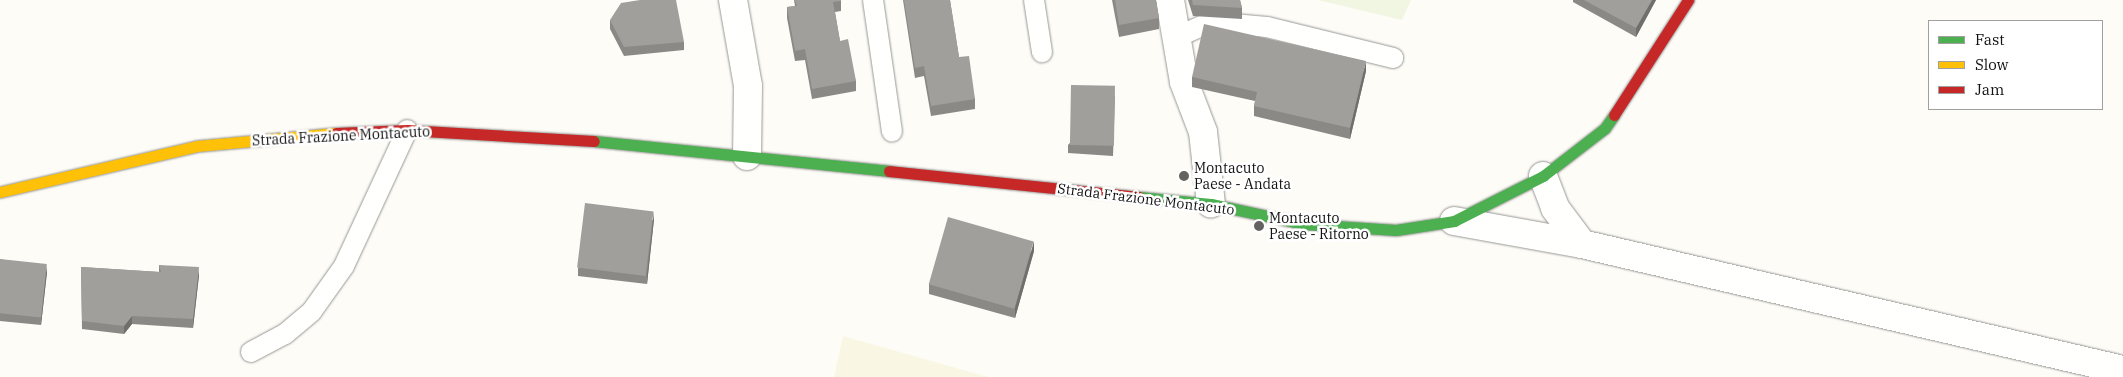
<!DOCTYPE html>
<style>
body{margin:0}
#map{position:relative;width:2123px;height:377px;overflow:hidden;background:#fdfcf7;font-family:"IBM Plex Serif",serif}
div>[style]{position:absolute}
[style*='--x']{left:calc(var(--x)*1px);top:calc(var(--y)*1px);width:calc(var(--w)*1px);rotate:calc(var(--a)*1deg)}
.farmland>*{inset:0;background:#f9f7e4}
.pitch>*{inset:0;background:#f0f6e1}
.roads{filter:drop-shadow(0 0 1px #979795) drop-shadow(0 0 1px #979795)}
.lane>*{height:20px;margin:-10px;padding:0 10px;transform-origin:10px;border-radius:10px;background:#fffffe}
.street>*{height:28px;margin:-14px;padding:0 14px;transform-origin:14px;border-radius:14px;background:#fffffe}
.fast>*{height:11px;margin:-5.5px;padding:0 5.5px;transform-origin:5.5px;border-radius:5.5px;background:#4caf50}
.slow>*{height:11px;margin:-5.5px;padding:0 5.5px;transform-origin:5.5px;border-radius:5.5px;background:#ffc107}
.jam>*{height:11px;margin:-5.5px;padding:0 5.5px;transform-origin:5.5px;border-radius:5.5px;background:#c62828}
.wall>*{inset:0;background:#8a8986}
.shaded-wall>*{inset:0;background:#716f6d}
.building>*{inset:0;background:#a19f9c;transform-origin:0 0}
.dots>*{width:14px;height:14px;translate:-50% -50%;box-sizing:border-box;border:2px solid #fff;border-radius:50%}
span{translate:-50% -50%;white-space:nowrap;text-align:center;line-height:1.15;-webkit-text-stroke:5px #fff;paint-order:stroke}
.street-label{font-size:14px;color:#111}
.poi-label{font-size:14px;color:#111}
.left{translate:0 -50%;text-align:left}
.legend{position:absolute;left:1928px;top:20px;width:175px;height:90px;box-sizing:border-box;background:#fff;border:1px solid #a0a0a0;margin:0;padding:6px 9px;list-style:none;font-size:15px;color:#111}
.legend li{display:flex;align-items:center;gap:10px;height:25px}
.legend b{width:25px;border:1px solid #a0a0a0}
</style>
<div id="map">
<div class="farmland">
<div style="clip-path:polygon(843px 336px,988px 377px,834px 377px)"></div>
</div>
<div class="pitch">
<div style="clip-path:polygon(1318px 0,1411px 0,1402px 20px)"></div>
</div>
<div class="roads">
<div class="lane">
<div style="--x:873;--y:0;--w:133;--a:81.8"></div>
<div style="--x:1034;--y:0;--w:53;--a:81.3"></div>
<div style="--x:1179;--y:36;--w:35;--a:-24"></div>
<div style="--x:1211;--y:22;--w:56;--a:5.1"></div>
<div style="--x:1267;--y:27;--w:130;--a:13.8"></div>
<div style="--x:251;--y:352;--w:38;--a:-28"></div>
<div style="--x:285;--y:334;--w:35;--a:-40"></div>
<div style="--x:312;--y:311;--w:55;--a:-54.6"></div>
<div style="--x:344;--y:266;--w:150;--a:-65.1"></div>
</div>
<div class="street">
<div style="--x:733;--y:0;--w:87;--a:80.1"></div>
<div style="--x:748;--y:86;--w:70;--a:90.8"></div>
<div style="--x:1170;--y:0;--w:83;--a:80.3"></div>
<div style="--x:1184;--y:82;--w:53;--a:69.2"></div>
<div style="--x:1203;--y:132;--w:72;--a:83.7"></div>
<div style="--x:1543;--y:176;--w:34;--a:69"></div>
<div style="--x:1555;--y:208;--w:45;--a:53.1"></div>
<div style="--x:1454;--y:221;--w:130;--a:10.2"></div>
<div style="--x:1582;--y:244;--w:555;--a:13.11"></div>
</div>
<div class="fast">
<div style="--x:594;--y:141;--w:297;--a:5.8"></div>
<div style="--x:1139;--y:197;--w:72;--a:5.6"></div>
<div style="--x:1211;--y:204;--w:95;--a:12.1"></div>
<div style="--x:1304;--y:224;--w:92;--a:3.7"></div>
<div style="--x:1396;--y:230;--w:59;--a:-8.8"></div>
<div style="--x:1454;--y:221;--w:100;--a:-26.8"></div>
<div style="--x:1543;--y:176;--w:78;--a:-37.7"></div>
<div style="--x:1605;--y:128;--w:16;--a:-55"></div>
</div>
<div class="slow">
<div style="--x:0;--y:192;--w:202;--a:-13.1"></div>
<div style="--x:197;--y:146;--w:140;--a:-5.3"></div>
</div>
<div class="jam">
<div style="--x:1614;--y:115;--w:137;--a:-57.2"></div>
<div style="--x:336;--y:133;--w:71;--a:-2.4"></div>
<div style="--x:407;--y:130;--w:187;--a:3.4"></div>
<div style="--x:889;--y:171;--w:251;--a:5.9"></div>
</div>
</div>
<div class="wall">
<div style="clip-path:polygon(794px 0,841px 0,841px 11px,835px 12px,840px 41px,856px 81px,856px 91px,812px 99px,805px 60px,795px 61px,787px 18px,787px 7px,795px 6px)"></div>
<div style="clip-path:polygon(903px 0,950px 0,959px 57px,975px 99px,975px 109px,931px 116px,924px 76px,915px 78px)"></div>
<div style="clip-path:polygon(1112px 0,1156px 0,1159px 18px,1159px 29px,1119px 37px)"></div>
<div style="clip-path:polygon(1188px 0,1240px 0,1242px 8px,1242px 19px,1193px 16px)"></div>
<div style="clip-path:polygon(1573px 0,1656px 0,1636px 37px,1573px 2px)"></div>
<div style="clip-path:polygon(610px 20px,684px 42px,684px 50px,624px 56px,610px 29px)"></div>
<div style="clip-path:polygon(1366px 71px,1350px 139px,1254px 116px,1254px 106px,1255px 101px,1192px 87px,1192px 77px)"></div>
<div style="clip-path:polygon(1115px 95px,1113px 156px,1068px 153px,1068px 145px)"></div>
<div style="clip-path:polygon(654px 219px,647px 284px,578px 276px,578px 268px)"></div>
<div style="clip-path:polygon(1034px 251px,1015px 318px,929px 294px,929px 284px)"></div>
<div style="clip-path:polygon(0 259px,47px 272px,41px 325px,0 321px)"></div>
<div style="clip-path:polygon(159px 265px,199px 275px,193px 328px,132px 324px,124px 334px,82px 329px,81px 267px,159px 272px)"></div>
</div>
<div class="shaded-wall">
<div style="clip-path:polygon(1652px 0,1656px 0,1636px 37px,1636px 28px)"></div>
<div style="clip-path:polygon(1366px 61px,1366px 71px,1350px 139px,1350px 128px)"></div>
<div style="clip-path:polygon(654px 211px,654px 219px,647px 284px,647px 275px)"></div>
<div style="clip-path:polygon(1034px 241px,1034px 251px,1015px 318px,1015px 308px)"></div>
<div style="clip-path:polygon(47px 264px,47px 272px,41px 325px,41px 317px)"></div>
<div style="clip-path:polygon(199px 267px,199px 275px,193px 328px,193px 319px)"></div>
<div style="clip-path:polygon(132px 316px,132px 324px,124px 334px,124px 326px)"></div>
</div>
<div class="building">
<div style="clip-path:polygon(640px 0,676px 0,684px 42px,624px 47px,610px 20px,621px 3px)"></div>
<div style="clip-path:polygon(795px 0,841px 0,841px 1px,833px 2px,840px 41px,848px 39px,856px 81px,812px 89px,805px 49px,795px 51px,787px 7px,797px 6px)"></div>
<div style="clip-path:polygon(904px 0,950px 0,959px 57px,969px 56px,975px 99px,931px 106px,924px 66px,915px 68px)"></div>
<div style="clip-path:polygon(1115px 0,1156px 0,1159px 18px,1119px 25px)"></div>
<div style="clip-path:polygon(1192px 0,1240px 0,1242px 8px,1193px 5px)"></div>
<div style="clip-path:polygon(1584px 0,1652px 0,1636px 28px)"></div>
<div style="clip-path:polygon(1204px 24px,1366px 61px,1350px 128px,1254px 106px,1257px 92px,1192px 77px)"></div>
<div style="left:1071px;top:85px;width:44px;height:60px;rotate:1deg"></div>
<div style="left:585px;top:203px;width:69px;height:65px;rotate:7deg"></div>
<div style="left:948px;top:217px;width:89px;height:70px;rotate:16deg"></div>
<div style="left:0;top:259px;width:47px;height:54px;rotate:6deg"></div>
<div style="clip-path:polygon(159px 265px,199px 267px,193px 319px,132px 316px,124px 326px,82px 321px,81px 267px,161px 272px)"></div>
</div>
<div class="dots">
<div style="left:1184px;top:176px;background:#646362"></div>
<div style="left:1259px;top:226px;background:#646362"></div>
</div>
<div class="street-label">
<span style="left:341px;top:136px;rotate:-3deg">Strada Frazione Montacuto</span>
<span style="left:1146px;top:199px;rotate:7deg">Strada Frazione Montacuto</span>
</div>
<div class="poi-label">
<span class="left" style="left:1194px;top:176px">Montacuto<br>Paese - Andata</span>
<span class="left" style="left:1269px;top:226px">Montacuto<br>Paese - Ritorno</span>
</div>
<ul class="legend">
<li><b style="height:6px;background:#4caf50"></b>Fast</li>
<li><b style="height:6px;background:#ffc107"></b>Slow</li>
<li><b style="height:6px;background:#c62828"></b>Jam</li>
</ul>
</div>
